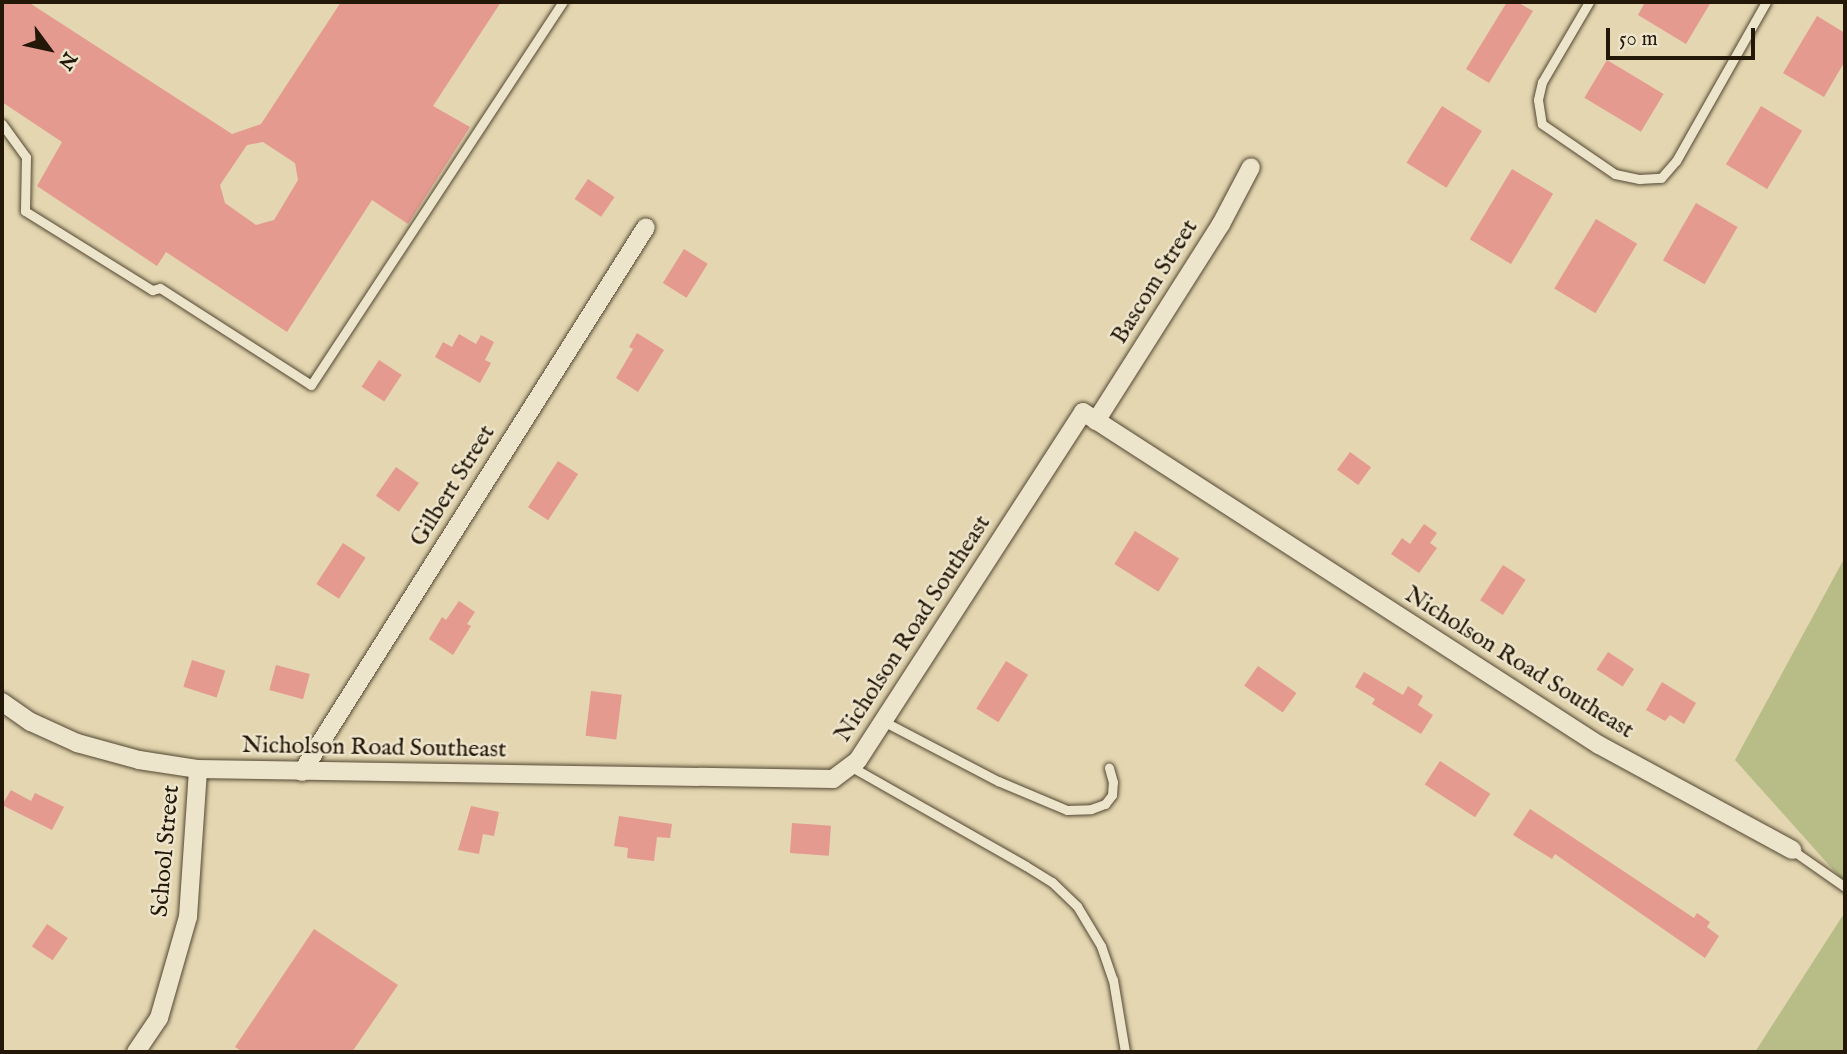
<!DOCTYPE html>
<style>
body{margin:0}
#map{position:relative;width:1847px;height:1054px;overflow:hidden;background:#e3d6b0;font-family:"IM FELL English",serif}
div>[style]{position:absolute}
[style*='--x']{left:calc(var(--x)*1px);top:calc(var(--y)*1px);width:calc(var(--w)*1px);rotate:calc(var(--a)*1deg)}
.green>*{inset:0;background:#b8bd88}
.building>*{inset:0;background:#e59a90;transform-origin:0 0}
.roads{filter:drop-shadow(0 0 2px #534732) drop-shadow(0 0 2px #534732)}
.service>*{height:9px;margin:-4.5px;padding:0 4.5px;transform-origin:4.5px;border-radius:4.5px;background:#ede4cc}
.minor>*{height:18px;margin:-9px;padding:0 9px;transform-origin:9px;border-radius:9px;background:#ede4cc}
span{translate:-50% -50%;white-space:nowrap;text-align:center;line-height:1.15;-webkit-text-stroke:5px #ede4cc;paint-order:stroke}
.street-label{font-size:24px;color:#231708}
.frame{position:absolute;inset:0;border:4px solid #231708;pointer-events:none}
.north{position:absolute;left:14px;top:14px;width:70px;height:70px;-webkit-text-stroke:5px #ede4cc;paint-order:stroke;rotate:123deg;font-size:19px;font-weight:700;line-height:28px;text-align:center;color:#231708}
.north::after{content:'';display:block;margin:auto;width:24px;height:32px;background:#231708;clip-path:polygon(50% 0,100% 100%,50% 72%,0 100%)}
.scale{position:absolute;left:1606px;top:28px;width:149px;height:32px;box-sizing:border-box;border:4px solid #231708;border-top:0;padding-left:9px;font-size:21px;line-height:24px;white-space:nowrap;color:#231708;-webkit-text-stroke:5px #ede4cc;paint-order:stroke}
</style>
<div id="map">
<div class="green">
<div style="clip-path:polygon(1845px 557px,1845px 883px,1735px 760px)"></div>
<div style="clip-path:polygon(1845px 912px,1845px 1052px,1755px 1052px)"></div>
</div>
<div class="building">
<div style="clip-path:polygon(evenodd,2px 2px,28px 2px,232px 134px,261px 124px,341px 2px,501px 2px,433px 106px,470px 127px,408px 224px,372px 200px,287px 332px,166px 252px,157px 266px,37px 186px,62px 142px,2px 102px,2px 2px,263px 142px,295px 163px,298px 180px,274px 220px,256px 225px,225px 203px,220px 185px,247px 145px,263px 142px)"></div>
<div style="clip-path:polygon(1507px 2px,1517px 2px,1533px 11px,1489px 83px,1466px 69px)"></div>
<div style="clip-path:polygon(1645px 2px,1711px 2px,1686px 44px,1638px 15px)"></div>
<div style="clip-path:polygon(1817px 16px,1845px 33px,1845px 61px,1824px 97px,1783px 73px)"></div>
<div style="left:1607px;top:60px;width:66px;height:44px;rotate:31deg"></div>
<div style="left:1442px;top:106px;width:47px;height:67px;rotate:32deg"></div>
<div style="left:1761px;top:106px;width:48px;height:68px;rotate:31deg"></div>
<div style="left:1512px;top:169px;width:48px;height:82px;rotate:31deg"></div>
<div style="left:588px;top:179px;width:32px;height:24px;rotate:34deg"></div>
<div style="left:1696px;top:203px;width:48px;height:66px;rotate:30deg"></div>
<div style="left:1596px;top:219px;width:48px;height:81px;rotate:31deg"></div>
<div style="left:684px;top:249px;width:28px;height:40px;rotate:32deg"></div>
<div style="clip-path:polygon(637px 333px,664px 350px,638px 392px,616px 378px,633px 349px,629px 347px)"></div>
<div style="clip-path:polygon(459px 334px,476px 344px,481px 335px,494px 342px,485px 360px,491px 363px,480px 383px,435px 357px,443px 342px,452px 347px)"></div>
<div style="left:379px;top:360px;width:27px;height:32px;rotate:33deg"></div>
<div style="left:1350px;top:452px;width:26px;height:22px;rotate:36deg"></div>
<div style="left:558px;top:461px;width:24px;height:55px;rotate:33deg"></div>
<div style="left:396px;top:467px;width:28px;height:35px;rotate:35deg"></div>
<div style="clip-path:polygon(1424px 524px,1437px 533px,1430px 543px,1437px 548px,1419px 573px,1391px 554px,1402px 538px,1410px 544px)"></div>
<div style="left:1135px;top:531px;width:52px;height:39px;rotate:32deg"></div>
<div style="left:343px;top:543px;width:27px;height:49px;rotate:33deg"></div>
<div style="left:1503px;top:565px;width:27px;height:42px;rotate:33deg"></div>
<div style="clip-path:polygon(459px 601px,475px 612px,467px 624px,471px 626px,453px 655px,429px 639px,442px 617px,446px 620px)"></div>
<div style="left:1608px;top:652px;width:31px;height:21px;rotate:33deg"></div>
<div style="left:192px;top:660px;width:35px;height:28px;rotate:18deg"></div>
<div style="left:1006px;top:661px;width:26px;height:56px;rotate:32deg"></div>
<div style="left:276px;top:665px;width:35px;height:26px;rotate:15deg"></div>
<div style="left:1258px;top:666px;width:47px;height:24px;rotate:35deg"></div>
<div style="clip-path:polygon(1364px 672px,1403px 695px,1408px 686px,1423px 696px,1418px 705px,1433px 715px,1421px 734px,1372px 704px,1375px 699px,1355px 687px)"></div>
<div style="clip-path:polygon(1662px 682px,1696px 703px,1684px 724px,1670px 715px,1665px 721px,1646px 710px)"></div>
<div style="left:591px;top:691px;width:31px;height:45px;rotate:7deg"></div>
<div style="left:1440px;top:761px;width:60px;height:28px;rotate:33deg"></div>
<div style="clip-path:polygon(11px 790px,31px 801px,35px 793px,64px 807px,52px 830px,2px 805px)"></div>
<div style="clip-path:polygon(471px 806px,499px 812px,494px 836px,483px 834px,479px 854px,458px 850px)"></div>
<div style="clip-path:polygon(1530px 809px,1694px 918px,1697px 913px,1710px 922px,1707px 927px,1719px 936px,1705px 958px,1555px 854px,1552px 859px,1513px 835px)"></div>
<div style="clip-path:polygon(619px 816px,672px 824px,670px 838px,657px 837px,654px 861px,627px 858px,628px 848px,614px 846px)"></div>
<div style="left:792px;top:823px;width:39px;height:30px;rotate:4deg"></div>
<div style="left:47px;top:924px;width:25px;height:27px;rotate:34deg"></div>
<div style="clip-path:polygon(314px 929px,398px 985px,352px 1052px,243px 1052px,235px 1047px)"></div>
</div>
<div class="roads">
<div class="service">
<div style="--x:1589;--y:2;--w:93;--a:120.4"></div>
<div style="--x:1542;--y:82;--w:18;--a:103"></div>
<div style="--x:1538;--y:100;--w:24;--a:81"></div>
<div style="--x:1542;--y:124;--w:88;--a:34.4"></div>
<div style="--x:1615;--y:174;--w:25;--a:12"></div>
<div style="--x:1639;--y:179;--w:22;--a:-3"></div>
<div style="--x:1661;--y:178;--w:23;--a:-49"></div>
<div style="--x:1676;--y:161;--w:183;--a:-60.5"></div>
<div style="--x:2;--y:124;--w:41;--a:54"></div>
<div style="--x:26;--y:157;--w:54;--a:91.1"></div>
<div style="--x:25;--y:211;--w:150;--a:31.9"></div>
<div style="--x:152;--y:290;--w:8;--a:-14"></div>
<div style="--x:160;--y:288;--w:179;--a:32.7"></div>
<div style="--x:311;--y:385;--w:458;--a:-56.7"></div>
<div style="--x:883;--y:721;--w:130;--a:27.6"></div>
<div style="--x:998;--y:781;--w:75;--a:22.8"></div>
<div style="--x:1067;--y:810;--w:24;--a:-2"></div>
<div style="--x:1091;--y:809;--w:15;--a:-20"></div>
<div style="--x:1105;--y:804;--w:11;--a:-52"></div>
<div style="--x:1112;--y:795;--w:13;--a:-86"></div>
<div style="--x:1113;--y:782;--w:15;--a:-106"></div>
<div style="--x:850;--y:766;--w:202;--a:29.6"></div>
<div style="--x:1026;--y:866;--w:31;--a:32"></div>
<div style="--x:1052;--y:882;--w:35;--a:44"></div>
<div style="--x:1077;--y:906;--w:47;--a:59"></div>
<div style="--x:1101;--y:946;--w:36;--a:71"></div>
<div style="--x:1113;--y:980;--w:73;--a:80.5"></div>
<div style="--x:1792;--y:850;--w:65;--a:34.9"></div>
</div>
<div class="minor">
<div style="--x:1096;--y:421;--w:233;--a:-57.6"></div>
<div style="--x:1221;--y:224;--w:64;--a:-62.2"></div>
<div style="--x:2;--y:702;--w:35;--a:35"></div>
<div style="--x:31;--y:722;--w:51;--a:24.5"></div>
<div style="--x:77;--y:743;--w:64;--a:15.3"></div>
<div style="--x:139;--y:760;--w:60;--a:8.7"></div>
<div style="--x:198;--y:769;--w:635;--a:0.9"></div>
<div style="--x:833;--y:779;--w:31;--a:-37"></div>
<div style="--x:858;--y:760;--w:414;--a:-57.1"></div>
<div style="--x:1083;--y:412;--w:614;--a:32.84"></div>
<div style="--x:1599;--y:745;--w:220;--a:28.5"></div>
<div style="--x:302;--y:772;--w:644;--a:-57.74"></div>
<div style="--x:136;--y:1052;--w:41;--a:-55.9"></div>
<div style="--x:159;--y:1018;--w:105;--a:-74"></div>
<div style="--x:188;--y:917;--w:148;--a:-86.1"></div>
</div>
</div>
<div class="street-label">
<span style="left:1155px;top:282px;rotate:-58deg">Bascom Street</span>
<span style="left:453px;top:486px;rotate:-58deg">Gilbert Street</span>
<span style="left:913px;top:629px;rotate:-57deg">Nicholson Road Southeast</span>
<span style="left:1519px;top:663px;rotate:32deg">Nicholson Road Southeast</span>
<span style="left:374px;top:748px;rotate:1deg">Nicholson Road Southeast</span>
<span style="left:166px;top:851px;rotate:-85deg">School Street</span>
</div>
<div class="frame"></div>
<div class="north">N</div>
<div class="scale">50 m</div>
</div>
